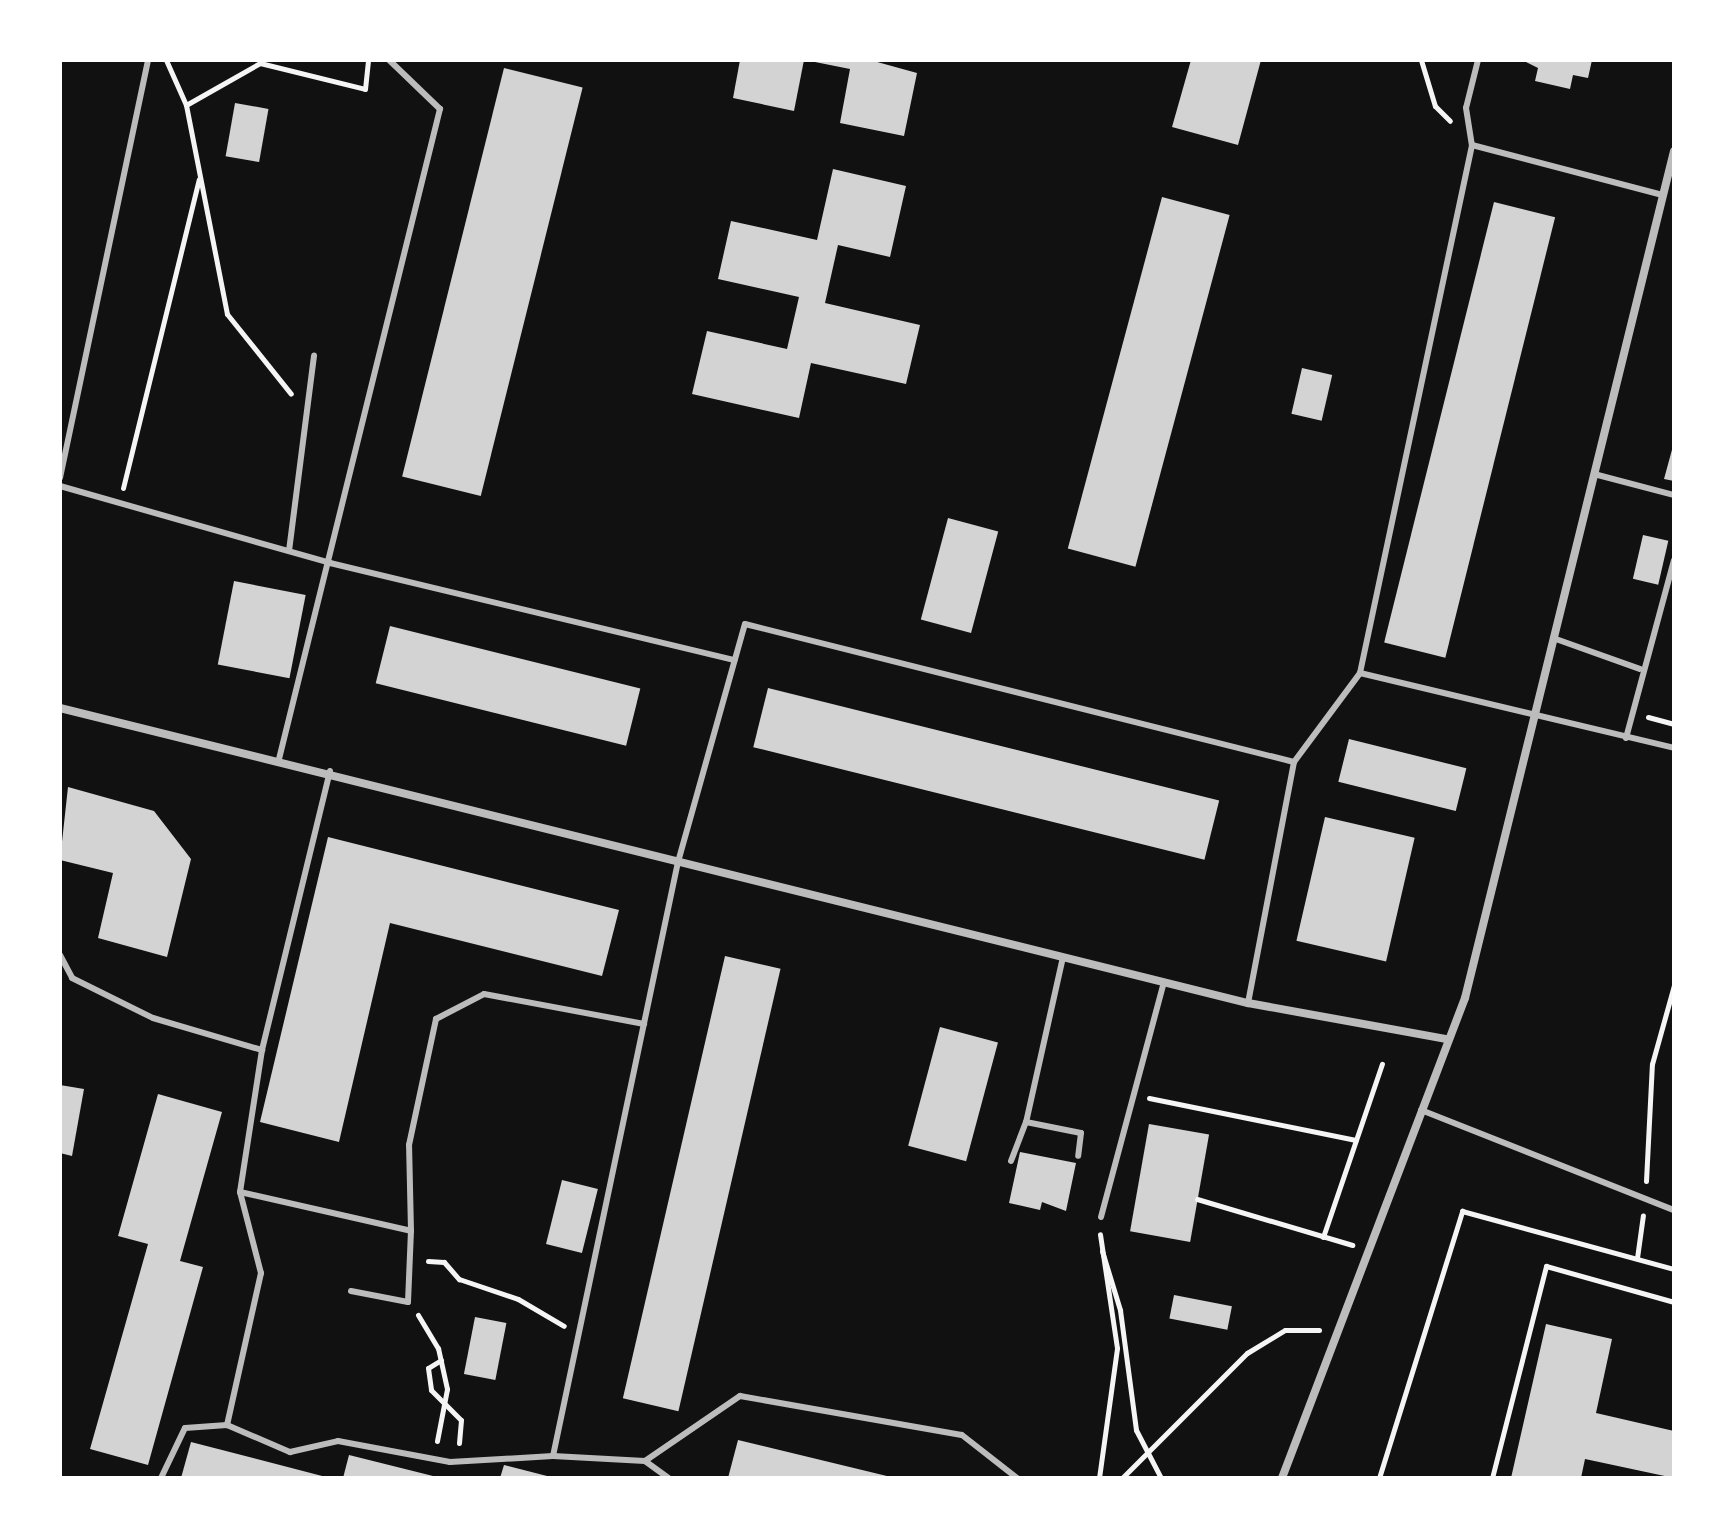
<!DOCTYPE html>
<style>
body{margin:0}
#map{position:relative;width:1734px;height:1538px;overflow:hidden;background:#111;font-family:Manrope,sans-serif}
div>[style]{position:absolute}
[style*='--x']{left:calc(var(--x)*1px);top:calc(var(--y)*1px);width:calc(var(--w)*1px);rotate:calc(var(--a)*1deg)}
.building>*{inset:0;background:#d3d3d3;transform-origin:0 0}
.path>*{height:5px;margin:-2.5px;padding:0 2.5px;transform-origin:2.5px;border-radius:2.5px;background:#f5f5f5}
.service>*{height:6px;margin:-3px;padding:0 3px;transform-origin:3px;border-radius:3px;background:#bcbcbc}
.minor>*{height:8px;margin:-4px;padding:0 4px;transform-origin:4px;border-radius:4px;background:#bcbcbc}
span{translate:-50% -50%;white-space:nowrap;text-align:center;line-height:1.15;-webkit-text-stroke:8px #fff;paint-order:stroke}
.frame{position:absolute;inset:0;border:62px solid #fff;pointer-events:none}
</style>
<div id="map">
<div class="building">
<div style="clip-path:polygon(740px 60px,804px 60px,794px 111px,733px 98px)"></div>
<div style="clip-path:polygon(870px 60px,917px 73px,904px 136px,840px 123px,850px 69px,810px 61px)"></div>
<div style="clip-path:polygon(1191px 60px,1261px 60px,1238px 145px,1172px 127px)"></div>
<div style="clip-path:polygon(1522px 60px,1592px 60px,1588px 78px,1573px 75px,1570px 89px,1535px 81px,1538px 68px)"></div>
<div style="left:504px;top:68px;width:81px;height:421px;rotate:14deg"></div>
<div style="left:235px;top:103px;width:34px;height:54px;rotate:10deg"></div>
<div style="clip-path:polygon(833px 169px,906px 186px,890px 257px,838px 245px,825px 303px,920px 325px,906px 384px,811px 363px,799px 418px,692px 394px,707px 331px,787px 349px,799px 297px,718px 279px,731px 221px,817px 240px)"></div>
<div style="left:1162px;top:197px;width:70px;height:364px;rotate:15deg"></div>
<div style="left:1494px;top:202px;width:63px;height:454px;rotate:14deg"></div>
<div style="left:1302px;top:368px;width:31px;height:47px;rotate:13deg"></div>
<div style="clip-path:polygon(1673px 446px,1674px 446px,1674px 481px,1664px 479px)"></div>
<div style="left:948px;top:518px;width:52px;height:105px;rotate:15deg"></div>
<div style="left:1643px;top:535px;width:26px;height:45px;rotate:13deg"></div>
<div style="left:234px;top:581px;width:73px;height:85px;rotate:11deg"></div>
<div style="left:390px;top:626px;width:258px;height:59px;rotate:14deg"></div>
<div style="left:768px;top:688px;width:465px;height:61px;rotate:14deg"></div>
<div style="left:1349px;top:739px;width:121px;height:44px;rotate:14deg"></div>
<div style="clip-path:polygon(68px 787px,154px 811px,191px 859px,167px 957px,98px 938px,113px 873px,60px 860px)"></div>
<div style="left:1325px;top:817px;width:92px;height:127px;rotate:13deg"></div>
<div style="clip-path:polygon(328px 837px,619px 910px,602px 976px,390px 923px,339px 1142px,260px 1122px)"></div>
<div style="left:725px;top:956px;width:57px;height:454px;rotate:13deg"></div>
<div style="left:940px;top:1027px;width:60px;height:123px;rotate:15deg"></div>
<div style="clip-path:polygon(60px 1085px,84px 1089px,72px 1156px,60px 1153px)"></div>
<div style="clip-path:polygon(158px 1094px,222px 1112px,180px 1261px,203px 1267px,148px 1465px,90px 1449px,148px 1244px,118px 1236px)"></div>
<div style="left:1149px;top:1124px;width:61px;height:109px;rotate:10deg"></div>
<div style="clip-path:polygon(1020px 1152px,1076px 1163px,1066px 1211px,1042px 1202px,1040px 1210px,1009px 1203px)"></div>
<div style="left:562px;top:1180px;width:37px;height:66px;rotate:14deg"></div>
<div style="left:1174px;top:1295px;width:59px;height:24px;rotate:11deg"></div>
<div style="left:475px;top:1317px;width:32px;height:58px;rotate:11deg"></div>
<div style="clip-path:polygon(1546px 1324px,1612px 1339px,1596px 1413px,1674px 1431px,1674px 1478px,1585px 1459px,1581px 1478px,1511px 1478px)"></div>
<div style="clip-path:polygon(738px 1440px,891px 1477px,891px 1478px,728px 1478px)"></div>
<div style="clip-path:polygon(191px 1442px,326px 1477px,326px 1478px,181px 1478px)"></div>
<div style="clip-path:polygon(349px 1455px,437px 1477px,437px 1478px,343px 1478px)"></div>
<div style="clip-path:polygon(504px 1465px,551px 1477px,551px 1478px,500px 1478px)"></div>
</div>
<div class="path">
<div style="--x:166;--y:60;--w:49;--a:66"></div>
<div style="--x:186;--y:105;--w:213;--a:78.9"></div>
<div style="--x:227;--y:314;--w:102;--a:51.3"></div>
<div style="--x:1421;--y:60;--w:48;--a:73.1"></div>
<div style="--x:1435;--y:106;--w:21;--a:45"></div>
<div style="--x:186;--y:105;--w:85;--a:-29.6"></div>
<div style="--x:260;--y:63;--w:108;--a:13.9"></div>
<div style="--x:365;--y:89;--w:29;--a:-84"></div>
<div style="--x:123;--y:488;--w:318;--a:-76.2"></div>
<div style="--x:1648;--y:717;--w:27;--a:15"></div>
<div style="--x:1149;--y:1098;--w:211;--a:11.5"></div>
<div style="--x:1646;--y:1181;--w:117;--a:-87.1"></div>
<div style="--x:1652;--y:1064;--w:82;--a:-74.4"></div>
<div style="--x:1197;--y:1199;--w:162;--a:16.5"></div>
<div style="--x:1323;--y:1237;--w:183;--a:-71.2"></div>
<div style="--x:1102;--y:1251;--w:62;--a:73"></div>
<div style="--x:1120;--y:1310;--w:121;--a:82.4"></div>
<div style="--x:1136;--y:1430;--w:54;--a:62.5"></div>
<div style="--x:1637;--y:1258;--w:43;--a:-82.1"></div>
<div style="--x:428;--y:1261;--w:16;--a:4"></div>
<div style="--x:444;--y:1262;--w:23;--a:49"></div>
<div style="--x:459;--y:1279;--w:62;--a:18.7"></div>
<div style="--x:518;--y:1299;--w:53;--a:30.4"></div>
<div style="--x:418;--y:1315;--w:39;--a:59"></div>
<div style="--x:438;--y:1348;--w:42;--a:77.6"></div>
<div style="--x:447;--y:1389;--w:53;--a:100.9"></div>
<div style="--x:441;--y:1360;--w:15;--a:148"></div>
<div style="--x:428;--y:1368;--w:22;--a:82"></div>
<div style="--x:431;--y:1390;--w:42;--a:45"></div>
<div style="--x:461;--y:1420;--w:23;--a:95"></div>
<div style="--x:1099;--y:1478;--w:131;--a:-82.1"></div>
<div style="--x:1117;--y:1348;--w:115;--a:-98.5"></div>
<div style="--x:1122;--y:1478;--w:177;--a:-45"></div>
<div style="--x:1247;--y:1353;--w:44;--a:-31.2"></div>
<div style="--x:1285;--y:1330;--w:34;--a:0"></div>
<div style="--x:1379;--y:1478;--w:280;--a:-72.7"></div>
<div style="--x:1462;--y:1211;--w:220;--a:15.3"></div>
<div style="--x:1492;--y:1478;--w:219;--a:-75.7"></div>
<div style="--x:1546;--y:1266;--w:133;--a:15.7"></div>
</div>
<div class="service">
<div style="--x:1478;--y:60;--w:49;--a:104"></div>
<div style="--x:1466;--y:108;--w:37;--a:81"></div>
<div style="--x:1472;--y:145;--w:197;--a:14.7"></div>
<div style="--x:1594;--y:474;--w:83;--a:14.7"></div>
<div style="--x:60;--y:478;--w:427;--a:-78.1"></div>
<div style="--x:60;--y:486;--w:281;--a:15.9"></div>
<div style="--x:330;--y:563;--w:416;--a:13.5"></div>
<div style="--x:289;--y:551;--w:197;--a:-82.7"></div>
<div style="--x:1553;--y:638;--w:92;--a:19.6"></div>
<div style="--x:1360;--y:673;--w:323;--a:13.4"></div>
<div style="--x:1626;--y:738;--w:184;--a:-74.9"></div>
<div style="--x:279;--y:759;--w:670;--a:-76.09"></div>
<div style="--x:440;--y:109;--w:71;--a:-136.1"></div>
<div style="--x:1294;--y:762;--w:111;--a:-53.4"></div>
<div style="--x:1360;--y:673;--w:540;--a:-78.02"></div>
<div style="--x:330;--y:771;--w:287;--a:103.7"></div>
<div style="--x:262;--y:1050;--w:144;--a:98.8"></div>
<div style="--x:240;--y:1192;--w:84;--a:75.5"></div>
<div style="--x:261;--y:1273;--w:156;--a:102.6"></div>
<div style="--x:227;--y:1425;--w:69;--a:23.2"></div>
<div style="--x:290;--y:1452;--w:49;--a:-12.9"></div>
<div style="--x:338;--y:1441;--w:114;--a:10.6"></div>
<div style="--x:450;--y:1462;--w:103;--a:-3.3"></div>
<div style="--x:553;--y:1456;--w:607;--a:-78.12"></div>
<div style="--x:678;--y:862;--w:247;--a:-74.3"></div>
<div style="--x:745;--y:624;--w:566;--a:14.11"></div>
<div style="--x:1294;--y:762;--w:245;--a:100.8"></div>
<div style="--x:60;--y:955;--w:26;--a:62"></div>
<div style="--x:72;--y:978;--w:90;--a:26.3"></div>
<div style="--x:153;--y:1018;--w:114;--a:16.4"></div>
<div style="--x:1063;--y:957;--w:169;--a:102.6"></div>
<div style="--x:1026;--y:1122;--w:56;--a:11.3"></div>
<div style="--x:1081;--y:1133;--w:23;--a:97"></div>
<div style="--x:1421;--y:1110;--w:272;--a:21.6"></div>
<div style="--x:1011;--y:1161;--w:42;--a:-69"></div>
<div style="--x:240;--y:1192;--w:175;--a:12.8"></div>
<div style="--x:411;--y:1231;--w:86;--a:-91.3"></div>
<div style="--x:409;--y:1145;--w:129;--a:-77.9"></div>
<div style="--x:436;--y:1019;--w:54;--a:-27.5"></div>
<div style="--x:484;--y:994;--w:163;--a:10.6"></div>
<div style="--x:1101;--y:1217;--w:243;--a:-75"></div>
<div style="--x:351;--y:1291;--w:58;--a:10.9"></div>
<div style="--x:408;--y:1302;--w:71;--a:-87.6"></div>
<div style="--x:553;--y:1456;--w:92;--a:3.1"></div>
<div style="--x:645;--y:1461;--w:115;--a:-34.4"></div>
<div style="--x:740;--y:1396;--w:225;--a:10"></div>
<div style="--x:962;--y:1435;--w:70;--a:38"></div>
<div style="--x:645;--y:1461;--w:29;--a:36"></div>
<div style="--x:161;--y:1478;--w:55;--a:-64.4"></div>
<div style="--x:185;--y:1428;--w:42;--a:-4.1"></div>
</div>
<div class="minor">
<div style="--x:60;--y:708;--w:1224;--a:13.95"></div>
<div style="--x:1248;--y:1003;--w:202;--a:10.3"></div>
<div style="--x:1282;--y:1478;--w:514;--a:-69.13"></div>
<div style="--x:1465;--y:998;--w:872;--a:-76.14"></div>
</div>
<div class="frame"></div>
</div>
